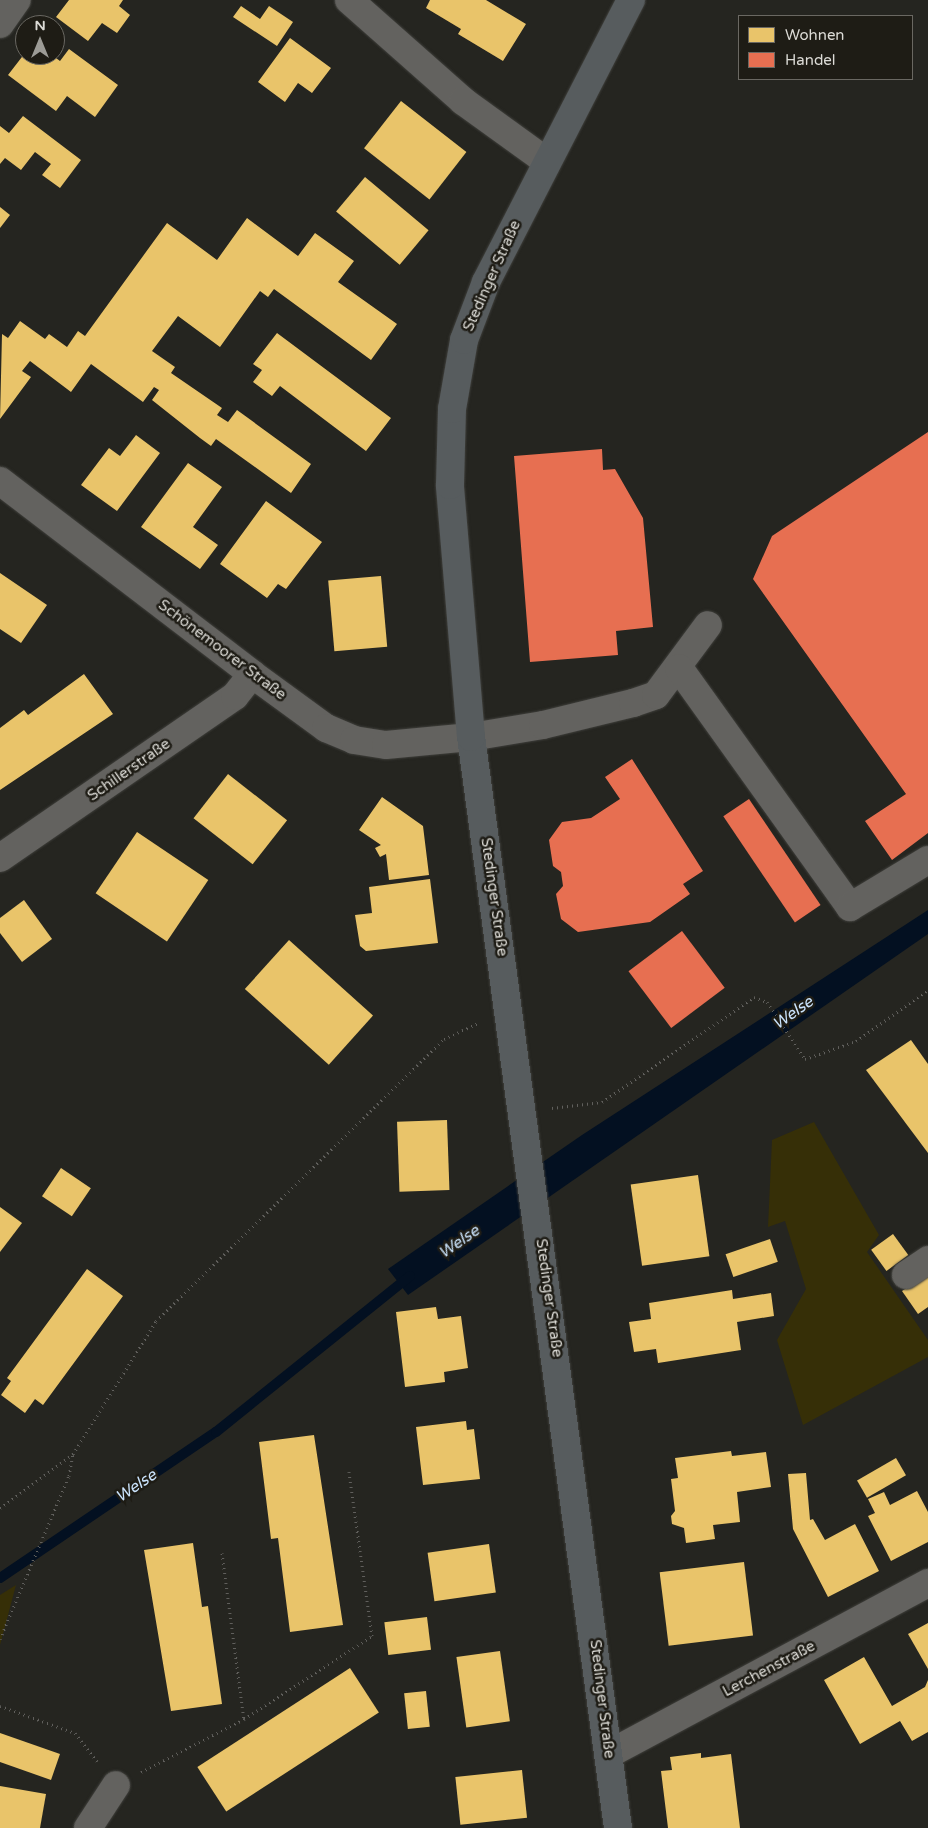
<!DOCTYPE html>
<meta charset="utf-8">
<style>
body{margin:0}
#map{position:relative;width:928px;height:1828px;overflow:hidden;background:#252520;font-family:"Varela Round",sans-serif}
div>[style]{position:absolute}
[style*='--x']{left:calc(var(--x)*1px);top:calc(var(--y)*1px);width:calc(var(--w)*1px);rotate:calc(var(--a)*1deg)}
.green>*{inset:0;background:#362f07}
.water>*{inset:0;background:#031021}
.homes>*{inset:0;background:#e9c46a;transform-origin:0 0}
.shops>*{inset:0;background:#e76f51;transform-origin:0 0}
.stream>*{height:10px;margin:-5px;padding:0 5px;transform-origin:5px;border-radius:5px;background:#031021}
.path>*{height:3px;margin-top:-1.5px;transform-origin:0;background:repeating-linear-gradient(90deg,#605f5c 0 1px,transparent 0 5px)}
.roads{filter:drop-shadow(0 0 1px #3f3f3b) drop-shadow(0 0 1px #3f3f3b)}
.minor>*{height:28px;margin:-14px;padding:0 14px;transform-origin:14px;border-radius:14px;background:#63625f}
.major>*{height:28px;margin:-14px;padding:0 14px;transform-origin:14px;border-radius:14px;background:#575c5e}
span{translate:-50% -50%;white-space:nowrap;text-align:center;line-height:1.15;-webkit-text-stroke:5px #1e1c15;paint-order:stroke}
.street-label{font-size:15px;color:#dcdbd6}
.water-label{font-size:16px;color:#cbe4fd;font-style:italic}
.legend{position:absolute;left:738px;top:15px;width:175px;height:65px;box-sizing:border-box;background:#1e1c15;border:1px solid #6a6862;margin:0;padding:6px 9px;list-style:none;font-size:15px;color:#dcdbd6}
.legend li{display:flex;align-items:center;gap:10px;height:25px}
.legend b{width:25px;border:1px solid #6a6862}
.north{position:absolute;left:15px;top:15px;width:50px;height:50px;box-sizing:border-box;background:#1e1c15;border:1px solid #6a6862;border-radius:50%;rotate:0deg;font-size:14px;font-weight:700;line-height:20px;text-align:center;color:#dcdbd6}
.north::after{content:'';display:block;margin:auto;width:18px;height:22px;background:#9c9b96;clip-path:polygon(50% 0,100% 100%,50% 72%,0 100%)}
</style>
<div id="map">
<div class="green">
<div style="clip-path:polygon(814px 1122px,879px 1235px,867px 1252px,928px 1340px,928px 1357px,803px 1425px,777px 1340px,806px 1289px,785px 1221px,768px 1227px,772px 1140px)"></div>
<div style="clip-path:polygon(16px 1585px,0 1645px,0 1595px)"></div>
</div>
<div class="water">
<div style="clip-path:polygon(928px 910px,928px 934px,408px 1295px,388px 1269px,582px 1135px)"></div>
</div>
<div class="homes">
<div style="clip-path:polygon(69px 0,123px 0,119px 6px,130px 15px,117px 33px,102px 23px,88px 41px,56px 17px)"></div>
<div style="clip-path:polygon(430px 0,486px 0,526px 24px,503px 61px,458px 34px,461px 29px,426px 8px)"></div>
<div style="clip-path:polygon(241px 6px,260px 19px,269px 6px,293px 22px,277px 46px,233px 17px)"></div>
<div style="clip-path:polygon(290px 38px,331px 68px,312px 93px,298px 83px,285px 102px,258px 82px)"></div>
<div style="clip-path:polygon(69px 49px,118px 85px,95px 117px,67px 96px,56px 111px,8px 75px,25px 53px,52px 55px,60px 61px)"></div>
<div style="left:401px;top:101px;width:83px;height:60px;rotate:38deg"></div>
<div style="clip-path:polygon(23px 116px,81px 160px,60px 188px,42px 175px,51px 164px,35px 152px,21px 170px,5px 158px,0 164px,0 126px,9px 133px)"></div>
<div style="left:365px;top:177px;width:83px;height:45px;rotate:40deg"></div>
<div style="clip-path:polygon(0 207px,10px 215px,0 228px)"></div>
<div style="clip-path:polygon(247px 218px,298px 256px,315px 233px,354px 261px,338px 282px,397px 324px,371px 360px,274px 289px,268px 297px,260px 291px,220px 347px,178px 316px,152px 351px,175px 367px,171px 373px,222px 408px,217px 415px,228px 422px,237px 410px,311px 464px,291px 493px,216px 439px,211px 446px,200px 438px,152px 400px,159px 390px,154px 387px,143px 402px,91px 364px,71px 392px,30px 361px,22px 371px,31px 377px,0 419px,2px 334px,8px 338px,20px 321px,45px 339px,49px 334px,67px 347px,78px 331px,85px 336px,167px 223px,217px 260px)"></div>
<div style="clip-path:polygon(277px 333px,391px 418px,366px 451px,280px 386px,272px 396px,253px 382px,262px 370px,253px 364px)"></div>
<div style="clip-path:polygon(136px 435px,160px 453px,117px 511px,81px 485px,109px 448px,120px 456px)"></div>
<div style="clip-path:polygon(188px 463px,222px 487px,193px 527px,218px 545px,200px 569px,141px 527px)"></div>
<div style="clip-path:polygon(266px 501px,322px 542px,286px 589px,278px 584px,267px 598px,220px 564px)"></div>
<div style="clip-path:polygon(0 573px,47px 605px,21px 643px,0 629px)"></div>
<div style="left:381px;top:576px;width:71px;height:53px;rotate:85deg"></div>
<div style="clip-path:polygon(84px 674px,113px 714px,0 790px,0 728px,24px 710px,28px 715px)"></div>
<div style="left:228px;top:774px;width:75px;height:56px;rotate:38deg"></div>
<div style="clip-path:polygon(382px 797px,423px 826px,429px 875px,389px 880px,386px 854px,380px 857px,375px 848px,381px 845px,359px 830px)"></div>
<div style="left:137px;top:832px;width:86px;height:74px;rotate:34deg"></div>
<div style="clip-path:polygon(430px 879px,438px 943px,366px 951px,360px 946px,355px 915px,372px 913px,369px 887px)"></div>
<div style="clip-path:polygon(24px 900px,52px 939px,22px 962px,0 933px,0 918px)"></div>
<div style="left:289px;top:940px;width:113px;height:66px;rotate:42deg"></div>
<div style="clip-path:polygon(911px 1040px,928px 1064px,928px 1153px,866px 1070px)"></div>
<div style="left:447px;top:1120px;width:70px;height:50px;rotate:88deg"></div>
<div style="left:61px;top:1168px;width:36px;height:34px;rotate:34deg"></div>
<div style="left:698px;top:1175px;width:82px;height:68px;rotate:82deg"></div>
<div style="clip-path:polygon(0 1207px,22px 1223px,0 1252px)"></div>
<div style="left:893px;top:1234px;width:26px;height:27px;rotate:54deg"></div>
<div style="left:770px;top:1239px;width:24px;height:47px;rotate:71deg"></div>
<div style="clip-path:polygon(87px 1269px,123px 1296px,43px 1405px,35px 1399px,25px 1413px,1px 1395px,11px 1381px,7px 1378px)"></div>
<div style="clip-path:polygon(928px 1274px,928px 1307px,918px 1314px,902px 1291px)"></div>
<div style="clip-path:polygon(732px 1290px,733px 1299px,771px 1293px,774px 1316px,737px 1322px,741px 1350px,658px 1363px,656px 1349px,634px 1352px,629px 1322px,651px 1319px,649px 1303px)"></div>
<div style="clip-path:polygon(436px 1307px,438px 1319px,461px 1316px,468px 1368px,444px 1372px,445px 1382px,405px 1387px,396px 1312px)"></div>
<div style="clip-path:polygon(466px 1421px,467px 1430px,474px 1429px,480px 1479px,423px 1485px,416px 1427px)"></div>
<div style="clip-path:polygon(314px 1435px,343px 1625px,290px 1632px,278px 1538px,271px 1539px,259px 1442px)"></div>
<div style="clip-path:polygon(731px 1451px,732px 1456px,766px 1452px,771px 1487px,737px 1492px,740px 1522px,713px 1525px,715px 1539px,686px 1543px,684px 1528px,672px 1524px,671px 1516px,675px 1511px,671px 1479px,678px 1478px,675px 1458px)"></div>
<div style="left:896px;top:1458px;width:20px;height:45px;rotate:60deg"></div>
<div style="clip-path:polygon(806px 1473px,810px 1520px,813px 1519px,825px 1540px,855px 1524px,879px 1571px,828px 1597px,793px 1529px,788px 1474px)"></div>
<div style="clip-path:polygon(917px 1491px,928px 1512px,928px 1542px,891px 1561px,868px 1516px,875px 1513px,868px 1499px,884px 1492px,890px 1505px)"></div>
<div style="clip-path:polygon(193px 1543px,202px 1607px,208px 1606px,222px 1704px,171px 1711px,144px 1550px)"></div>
<div style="left:489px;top:1544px;width:49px;height:62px;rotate:82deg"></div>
<div style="left:744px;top:1562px;width:74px;height:85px;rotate:83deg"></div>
<div style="left:427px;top:1617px;width:33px;height:43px;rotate:83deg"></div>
<div style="clip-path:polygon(928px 1623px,928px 1669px,908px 1634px)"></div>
<div style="left:500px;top:1651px;width:71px;height:44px;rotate:82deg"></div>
<div style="clip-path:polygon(864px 1657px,892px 1706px,925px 1687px,928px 1680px,928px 1732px,912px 1741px,900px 1721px,860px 1744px,824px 1680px)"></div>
<div style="left:350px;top:1668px;width:53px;height:182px;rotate:57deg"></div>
<div style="left:426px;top:1691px;width:36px;height:22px;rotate:84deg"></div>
<div style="clip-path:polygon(0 1733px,60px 1754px,51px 1780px,0 1762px)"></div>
<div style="clip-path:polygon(701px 1753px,701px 1758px,731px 1754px,740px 1828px,668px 1828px,661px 1771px,672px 1770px,670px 1757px)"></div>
<div style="left:522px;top:1770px;width:48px;height:67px;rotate:84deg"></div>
<div style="clip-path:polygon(0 1786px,46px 1794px,40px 1828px,0 1828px)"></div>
</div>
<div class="shops">
<div style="clip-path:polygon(928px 432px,928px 833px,892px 860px,865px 821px,906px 794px,753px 579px,772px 536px)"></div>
<div style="clip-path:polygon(602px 449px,603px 470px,615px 469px,643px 518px,653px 627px,616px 631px,618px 655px,530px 662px,514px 456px)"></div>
<div style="clip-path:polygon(632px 759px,703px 871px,683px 884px,690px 894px,650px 922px,578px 932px,561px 919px,556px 894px,563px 886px,561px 872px,553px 866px,549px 840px,562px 822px,591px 818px,620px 799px,605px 777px)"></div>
<div style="left:749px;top:799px;width:128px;height:31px;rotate:56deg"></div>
<div style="left:682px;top:931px;width:71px;height:67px;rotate:53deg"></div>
</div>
<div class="stream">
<div style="--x:0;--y:1578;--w:261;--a:-34.1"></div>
<div style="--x:216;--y:1432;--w:249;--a:-38.8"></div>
</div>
<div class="path">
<div style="--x:552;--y:1108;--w:50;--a:-6.8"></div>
<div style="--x:602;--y:1102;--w:185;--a:-34.6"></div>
<div style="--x:754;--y:997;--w:14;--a:21"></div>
<div style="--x:767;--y:1002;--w:69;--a:56.3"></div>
<div style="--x:805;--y:1059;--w:54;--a:-19.4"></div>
<div style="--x:856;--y:1041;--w:88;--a:-35.3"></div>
<div style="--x:0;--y:1508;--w:91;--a:-36.5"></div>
<div style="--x:73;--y:1454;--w:157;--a:-58"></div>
<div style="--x:156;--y:1321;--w:403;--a:-44.4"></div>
<div style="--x:444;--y:1039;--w:38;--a:-25"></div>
<div style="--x:222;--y:1553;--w:167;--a:82.5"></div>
<div style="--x:0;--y:1639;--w:177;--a:-67.1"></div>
<div style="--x:69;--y:1476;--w:22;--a:-80"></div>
<div style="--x:0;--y:1706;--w:80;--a:19.8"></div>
<div style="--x:75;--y:1733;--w:36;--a:52"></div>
<div style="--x:141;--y:1772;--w:116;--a:-27.2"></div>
<div style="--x:244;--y:1719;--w:153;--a:-33"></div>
<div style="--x:372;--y:1636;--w:166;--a:-98"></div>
</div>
<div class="roads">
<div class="minor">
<div style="--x:349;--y:0;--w:152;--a:41.5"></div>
<div style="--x:463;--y:101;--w:102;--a:35.9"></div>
<div style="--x:0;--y:24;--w:29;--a:-55"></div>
<div style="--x:0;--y:481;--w:317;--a:37.4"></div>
<div style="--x:252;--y:674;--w:92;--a:36.1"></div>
<div style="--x:326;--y:728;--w:30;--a:23"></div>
<div style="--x:354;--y:740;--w:32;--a:9"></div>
<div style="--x:386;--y:745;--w:85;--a:-5.4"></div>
<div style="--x:471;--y:737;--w:73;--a:-9.5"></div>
<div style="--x:543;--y:725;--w:93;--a:-13.7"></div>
<div style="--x:633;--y:703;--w:24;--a:-19"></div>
<div style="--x:656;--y:695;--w:87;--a:-53.4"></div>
<div style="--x:679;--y:668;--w:294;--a:54.4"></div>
<div style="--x:850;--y:907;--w:91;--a:-31.1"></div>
<div style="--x:0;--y:858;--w:285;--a:-34.6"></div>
<div style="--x:235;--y:696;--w:28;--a:-52"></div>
<div style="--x:906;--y:1275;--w:27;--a:-34"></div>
<div style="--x:609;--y:1754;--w:362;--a:-28.2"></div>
<div style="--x:88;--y:1828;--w:51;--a:-56.9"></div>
</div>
<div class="major">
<div style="--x:618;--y:1828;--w:1101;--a:-97.67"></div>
<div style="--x:471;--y:737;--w:253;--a:-94.8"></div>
<div style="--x:450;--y:485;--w:76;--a:-88.5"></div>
<div style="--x:452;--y:409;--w:70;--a:-80.1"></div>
<div style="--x:464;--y:340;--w:62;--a:-69.2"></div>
<div style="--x:486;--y:282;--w:317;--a:-62.8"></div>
</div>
</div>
<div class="street-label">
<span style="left:492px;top:276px;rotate:-66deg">Stedinger Straße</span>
<span style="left:222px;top:650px;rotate:37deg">Schönemoorer Straße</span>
<span style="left:129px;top:770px;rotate:-35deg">Schillerstraße</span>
<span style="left:494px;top:897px;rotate:82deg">Stedinger Straße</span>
<span style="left:549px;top:1298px;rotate:82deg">Stedinger Straße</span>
<span style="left:769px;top:1669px;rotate:-28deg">Lerchenstraße</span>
<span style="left:602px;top:1699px;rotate:83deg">Stedinger Straße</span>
</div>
<div class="water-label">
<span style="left:793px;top:1013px;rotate:-35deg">Welse</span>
<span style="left:459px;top:1242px;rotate:-35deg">Welse</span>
<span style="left:136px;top:1486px;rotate:-34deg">Welse</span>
</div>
<ul class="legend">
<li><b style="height:14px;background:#e9c46a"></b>Wohnen</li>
<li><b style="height:14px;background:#e76f51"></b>Handel</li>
</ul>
<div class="north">N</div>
</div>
